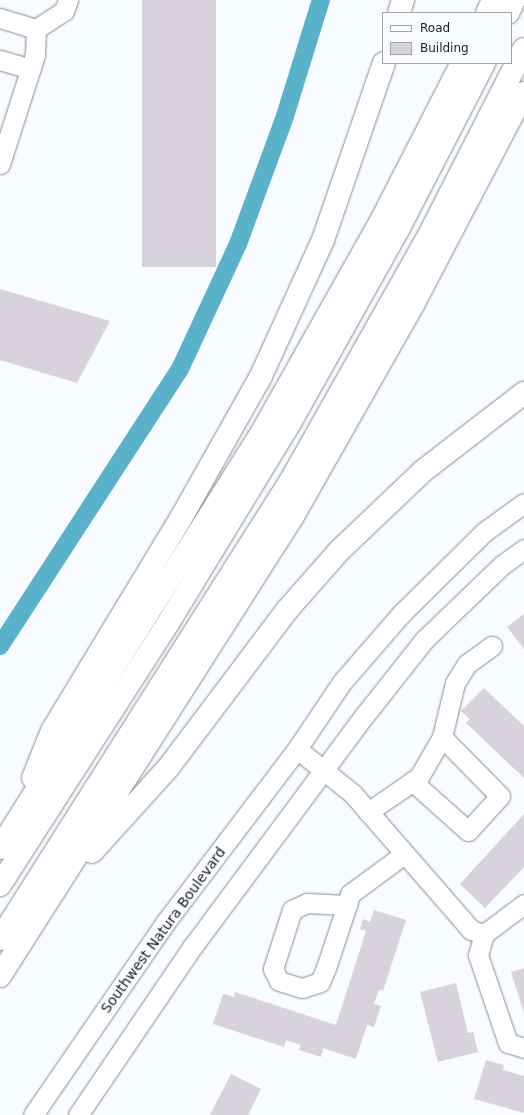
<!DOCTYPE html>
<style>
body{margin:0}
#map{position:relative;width:524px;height:1115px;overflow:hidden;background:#f8fbff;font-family:"DejaVu Sans",sans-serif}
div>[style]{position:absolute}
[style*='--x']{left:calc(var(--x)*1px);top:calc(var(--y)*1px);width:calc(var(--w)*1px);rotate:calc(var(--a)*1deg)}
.canal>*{height:18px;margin:-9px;padding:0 9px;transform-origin:9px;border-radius:9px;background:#59b1ca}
.building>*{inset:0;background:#d8d2dc;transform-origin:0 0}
.roads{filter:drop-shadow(0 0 1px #858d95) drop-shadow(0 0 1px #858d95)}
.minor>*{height:19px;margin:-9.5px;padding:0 9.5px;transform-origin:9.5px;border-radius:9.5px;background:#fff}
.highway>*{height:22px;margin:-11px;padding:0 11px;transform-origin:11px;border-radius:11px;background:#fff}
span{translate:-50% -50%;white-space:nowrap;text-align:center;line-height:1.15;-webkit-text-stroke:3px #f8fbff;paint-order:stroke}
.street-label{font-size:14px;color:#1c1f22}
.legend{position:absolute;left:382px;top:12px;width:130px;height:52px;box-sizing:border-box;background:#f8fbff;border:1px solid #a0a3a7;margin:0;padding:5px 7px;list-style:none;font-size:12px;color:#1c1f22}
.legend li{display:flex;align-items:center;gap:8px;height:20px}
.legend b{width:20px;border:1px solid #a0a3a7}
</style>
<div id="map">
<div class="canal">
<div style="--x:0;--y:646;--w:330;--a:-57"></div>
<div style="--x:180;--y:369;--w:138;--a:-65.1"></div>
<div style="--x:238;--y:244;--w:136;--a:-69.8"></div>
<div style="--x:285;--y:116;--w:121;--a:-72.8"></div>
</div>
<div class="building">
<div style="left:142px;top:0;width:74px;height:267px"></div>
<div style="clip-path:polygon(0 289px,110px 321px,77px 383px,0 360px)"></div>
<div style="clip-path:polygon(524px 614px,524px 649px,507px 627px)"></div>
<div style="clip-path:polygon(484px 688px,524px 726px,524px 778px,466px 723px,470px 719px,461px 711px)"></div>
<div style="clip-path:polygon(524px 814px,524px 867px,485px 908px,460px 884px)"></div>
<div style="clip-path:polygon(374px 910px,406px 920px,383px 991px,379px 990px,374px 1004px,381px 1006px,374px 1027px,367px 1025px,356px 1059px,323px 1048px,321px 1057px,299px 1050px,301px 1045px,286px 1040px,284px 1047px,213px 1024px,223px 994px,234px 997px,235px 992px,336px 1025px,366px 931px,360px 929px,363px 919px,370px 922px)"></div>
<div style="clip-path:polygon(524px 968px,524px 1013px,511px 972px)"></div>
<div style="clip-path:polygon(456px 983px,468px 1033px,473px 1032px,478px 1052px,438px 1062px,420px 992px)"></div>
<div style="clip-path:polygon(486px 1060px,504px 1065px,503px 1070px,524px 1076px,524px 1113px,474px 1099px)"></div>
<div style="clip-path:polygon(231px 1074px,261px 1089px,248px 1115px,210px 1115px)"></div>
</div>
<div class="roads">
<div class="minor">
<div style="--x:0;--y:18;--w:38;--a:17"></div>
<div style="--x:36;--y:29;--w:33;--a:-33"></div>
<div style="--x:64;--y:11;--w:12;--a:-70"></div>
<div style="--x:0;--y:60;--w:32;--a:16"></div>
<div style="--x:0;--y:164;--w:114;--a:-72.2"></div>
<div style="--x:35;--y:55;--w:26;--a:-88"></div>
<div style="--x:297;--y:749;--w:70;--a:38.7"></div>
<div style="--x:352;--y:793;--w:181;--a:49"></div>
<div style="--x:471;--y:930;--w:14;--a:17"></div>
<div style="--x:484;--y:934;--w:50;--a:-36.9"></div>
<div style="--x:412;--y:781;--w:75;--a:41.8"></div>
<div style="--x:468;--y:831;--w:47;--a:-47.6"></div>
<div style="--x:500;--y:796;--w:83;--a:-134.5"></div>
<div style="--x:368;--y:812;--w:62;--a:-34.5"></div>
<div style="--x:419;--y:777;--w:46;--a:-60.1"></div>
<div style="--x:442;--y:737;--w:56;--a:-76.5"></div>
<div style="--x:455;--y:683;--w:22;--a:-58"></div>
<div style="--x:467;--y:664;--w:31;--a:-36"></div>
<div style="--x:347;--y:905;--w:40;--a:-177.1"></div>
<div style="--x:307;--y:903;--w:17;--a:155"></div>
<div style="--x:292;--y:910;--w:62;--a:107.9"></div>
<div style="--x:273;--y:969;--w:13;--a:63"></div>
<div style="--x:279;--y:981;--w:24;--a:17"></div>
<div style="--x:302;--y:988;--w:19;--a:-18"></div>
<div style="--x:320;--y:982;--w:15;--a:-67"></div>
<div style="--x:326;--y:968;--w:66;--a:-71.6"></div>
<div style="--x:347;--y:905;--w:11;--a:-75"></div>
<div style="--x:350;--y:894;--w:66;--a:-36.3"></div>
<div style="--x:484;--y:934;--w:22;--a:106"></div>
<div style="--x:478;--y:955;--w:93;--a:71.2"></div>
<div style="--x:508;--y:1043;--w:17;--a:17"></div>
<div style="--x:33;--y:1115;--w:233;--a:-55.5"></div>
<div style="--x:165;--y:923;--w:218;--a:-52.8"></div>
<div style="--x:297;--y:749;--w:81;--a:-56.1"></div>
<div style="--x:342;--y:682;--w:91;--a:-49"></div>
<div style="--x:402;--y:613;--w:115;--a:-44.6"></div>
<div style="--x:484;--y:532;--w:49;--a:-35.9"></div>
<div style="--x:78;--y:1115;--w:204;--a:-55.8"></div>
<div style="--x:193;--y:946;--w:287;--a:-53.4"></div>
<div style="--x:364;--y:716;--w:97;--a:-51.7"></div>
<div style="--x:424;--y:640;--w:108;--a:-43.9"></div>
<div style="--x:502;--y:565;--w:27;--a:-36"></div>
</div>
<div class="highway">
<div style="--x:399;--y:13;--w:14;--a:-73"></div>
<div style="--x:487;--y:13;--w:14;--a:-65"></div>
<div style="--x:508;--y:13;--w:14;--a:-65"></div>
<div style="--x:33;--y:778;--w:51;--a:-68"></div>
<div style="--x:52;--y:731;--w:249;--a:-58.8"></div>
<div style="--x:181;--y:518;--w:163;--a:-60.6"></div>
<div style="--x:261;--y:376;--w:149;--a:-65.5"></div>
<div style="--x:323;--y:240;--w:187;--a:-71"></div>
<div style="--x:0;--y:848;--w:492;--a:-57.8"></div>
<div style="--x:262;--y:432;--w:244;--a:-60.6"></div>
<div style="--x:382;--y:219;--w:175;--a:-62.9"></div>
<div style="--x:92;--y:852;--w:113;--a:-47.9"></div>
<div style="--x:168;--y:768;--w:199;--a:-53"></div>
<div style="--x:288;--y:609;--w:77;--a:-48.7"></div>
<div style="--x:339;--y:551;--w:116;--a:-43.6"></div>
<div style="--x:423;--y:471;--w:128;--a:-37.7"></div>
<div style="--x:0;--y:885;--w:309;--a:-57.3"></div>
<div style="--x:167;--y:625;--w:237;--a:-58.7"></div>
<div style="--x:290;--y:423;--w:223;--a:-60.8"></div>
<div style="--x:399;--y:228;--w:186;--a:-62.7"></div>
<div style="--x:0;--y:939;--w:543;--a:-57.63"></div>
<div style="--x:291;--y:480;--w:277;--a:-60.6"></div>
<div style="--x:427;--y:239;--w:213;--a:-63"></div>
<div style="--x:0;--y:976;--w:545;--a:-57.5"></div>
<div style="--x:293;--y:516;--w:245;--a:-60.4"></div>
<div style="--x:414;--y:303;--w:237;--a:-62.4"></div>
</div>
</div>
<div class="street-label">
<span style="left:163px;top:930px;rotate:-54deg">Southwest Natura Boulevard</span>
</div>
<ul class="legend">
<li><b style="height:5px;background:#fff"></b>Road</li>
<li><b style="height:11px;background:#d8d2dc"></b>Building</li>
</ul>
</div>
